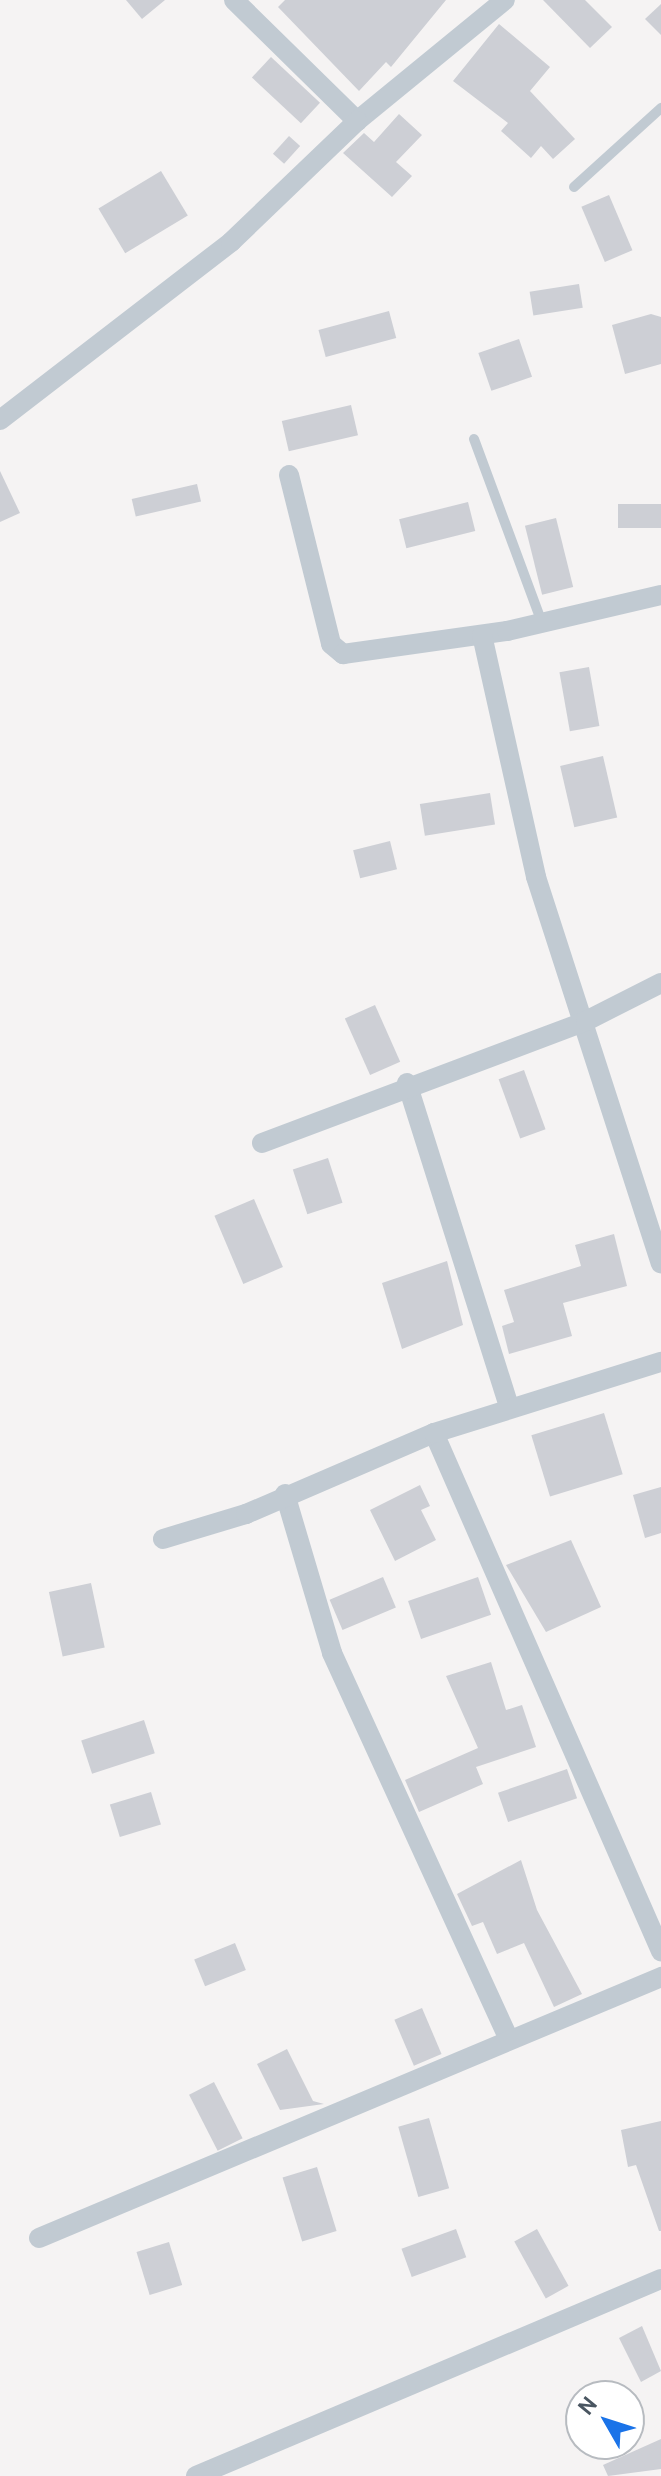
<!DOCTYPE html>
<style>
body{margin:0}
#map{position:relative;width:661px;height:2476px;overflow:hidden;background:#f5f3f3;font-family:Cabin,sans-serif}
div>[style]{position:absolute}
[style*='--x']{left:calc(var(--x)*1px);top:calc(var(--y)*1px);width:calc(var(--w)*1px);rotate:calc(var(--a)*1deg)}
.building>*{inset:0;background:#cdcfd5;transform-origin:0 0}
.service>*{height:10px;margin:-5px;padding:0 5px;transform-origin:5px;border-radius:5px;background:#c1cad2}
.minor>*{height:20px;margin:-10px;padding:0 10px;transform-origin:10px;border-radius:10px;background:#c1cad2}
span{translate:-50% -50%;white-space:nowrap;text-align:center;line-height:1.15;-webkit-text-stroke:6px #fff;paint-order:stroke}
.north{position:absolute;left:565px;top:2380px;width:80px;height:80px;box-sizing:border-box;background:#fff;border:2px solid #b7bbc0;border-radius:50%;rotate:309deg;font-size:22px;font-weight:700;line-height:32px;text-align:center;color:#4a5661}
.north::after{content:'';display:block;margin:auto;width:28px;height:36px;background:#1a73e8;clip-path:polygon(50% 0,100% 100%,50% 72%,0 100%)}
</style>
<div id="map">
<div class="building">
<div style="clip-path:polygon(126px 0,165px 0,142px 19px)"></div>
<div style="clip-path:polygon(285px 0,446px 0,391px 67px,386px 62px,359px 91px,278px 7px)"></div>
<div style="clip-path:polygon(543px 0,585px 0,612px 27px,590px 48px)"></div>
<div style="clip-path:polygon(661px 4px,661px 35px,645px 19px)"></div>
<div style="clip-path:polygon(499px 24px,550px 67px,530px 91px,575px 139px,553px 159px,541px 146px,531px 158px,501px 131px,508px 123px,453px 81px)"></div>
<div style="left:271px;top:57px;width:67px;height:28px;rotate:43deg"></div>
<div style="clip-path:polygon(399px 114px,422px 135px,396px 162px,412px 176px,392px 197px,343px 153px,364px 133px,374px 142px)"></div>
<div style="left:289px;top:136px;width:15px;height:24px;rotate:42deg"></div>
<div style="left:161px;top:171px;width:52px;height:73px;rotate:59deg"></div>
<div style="left:609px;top:195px;width:60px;height:30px;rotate:67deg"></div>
<div style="left:579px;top:284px;width:24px;height:50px;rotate:81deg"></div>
<div style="left:389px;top:311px;width:28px;height:73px;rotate:75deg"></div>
<div style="clip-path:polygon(651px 314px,661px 317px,661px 364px,625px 374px,612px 325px)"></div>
<div style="left:519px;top:339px;width:40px;height:43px;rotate:71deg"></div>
<div style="left:351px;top:405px;width:31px;height:71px;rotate:77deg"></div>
<div style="clip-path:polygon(0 471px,20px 513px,0 522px)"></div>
<div style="left:197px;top:484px;width:18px;height:67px;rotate:77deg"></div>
<div style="left:468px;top:502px;width:30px;height:71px;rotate:76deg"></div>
<div style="left:661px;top:504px;width:24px;height:43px;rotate:90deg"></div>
<div style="left:556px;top:518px;width:71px;height:32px;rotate:76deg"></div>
<div style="left:589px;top:667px;width:60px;height:30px;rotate:80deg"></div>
<div style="left:603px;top:756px;width:63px;height:44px;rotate:77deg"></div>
<div style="left:490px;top:793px;width:32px;height:71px;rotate:81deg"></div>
<div style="left:390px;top:841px;width:29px;height:38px;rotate:76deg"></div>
<div style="left:375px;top:1005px;width:62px;height:33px;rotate:66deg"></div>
<div style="left:524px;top:1070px;width:63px;height:27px;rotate:70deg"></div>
<div style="left:328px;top:1158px;width:47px;height:37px;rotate:72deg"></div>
<div style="left:254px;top:1199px;width:74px;height:43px;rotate:67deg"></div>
<div style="clip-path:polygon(614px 1234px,627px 1286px,563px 1303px,572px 1336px,509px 1354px,502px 1326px,514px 1322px,504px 1290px,581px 1266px,575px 1245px)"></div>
<div style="clip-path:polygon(447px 1261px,463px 1325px,402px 1349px,382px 1283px)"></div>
<div style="left:604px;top:1413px;width:64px;height:76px;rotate:73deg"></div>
<div style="clip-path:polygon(420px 1485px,430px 1506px,421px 1510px,436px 1540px,395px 1561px,370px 1510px)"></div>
<div style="clip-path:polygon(661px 1487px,661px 1533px,645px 1538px,633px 1495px)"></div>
<div style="clip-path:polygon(571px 1540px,601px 1607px,546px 1632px,506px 1565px)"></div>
<div style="left:383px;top:1577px;width:33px;height:58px;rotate:67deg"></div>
<div style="left:478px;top:1577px;width:40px;height:74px;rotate:71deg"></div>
<div style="left:91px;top:1583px;width:66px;height:43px;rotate:78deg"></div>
<div style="clip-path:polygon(491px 1662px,506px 1710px,522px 1705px,536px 1747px,476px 1767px,483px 1784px,419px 1812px,405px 1780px,478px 1748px,446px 1676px)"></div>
<div style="left:144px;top:1720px;width:35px;height:66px;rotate:72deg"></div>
<div style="left:567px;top:1769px;width:31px;height:73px;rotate:71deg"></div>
<div style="left:151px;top:1792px;width:34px;height:43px;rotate:73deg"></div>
<div style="clip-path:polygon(521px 1860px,537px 1910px,582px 1994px,554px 2007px,524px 1943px,497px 1954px,483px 1922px,472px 1926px,457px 1894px)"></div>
<div style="left:235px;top:1943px;width:29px;height:44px;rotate:68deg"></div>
<div style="left:422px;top:2008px;width:50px;height:30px;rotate:67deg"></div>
<div style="clip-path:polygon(287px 2049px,313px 2101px,324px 2104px,280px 2110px,257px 2064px)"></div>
<div style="left:214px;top:2082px;width:63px;height:28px;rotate:63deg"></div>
<div style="left:429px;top:2118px;width:73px;height:32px;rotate:74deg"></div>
<div style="clip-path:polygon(661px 2121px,661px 2231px,659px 2231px,636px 2165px,628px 2167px,621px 2130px)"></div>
<div style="left:317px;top:2167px;width:67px;height:36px;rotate:73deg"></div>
<div style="left:456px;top:2229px;width:30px;height:58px;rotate:70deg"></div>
<div style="left:537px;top:2229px;width:65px;height:26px;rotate:61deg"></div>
<div style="left:169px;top:2242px;width:45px;height:34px;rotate:73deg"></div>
<div style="clip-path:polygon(642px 2326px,661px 2371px,641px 2382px,619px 2338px)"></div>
<div style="clip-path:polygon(661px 2439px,661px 2469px,608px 2476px,603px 2465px)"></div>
</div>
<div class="service">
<div style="--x:574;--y:187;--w:118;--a:-42.2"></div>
<div style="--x:474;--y:439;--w:196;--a:69.7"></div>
</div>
<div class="minor">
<div style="--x:234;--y:0;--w:173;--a:44.5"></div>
<div style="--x:357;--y:121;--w:191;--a:-39.3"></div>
<div style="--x:0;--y:420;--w:292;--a:-37.6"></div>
<div style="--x:231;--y:242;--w:175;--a:-43.8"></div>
<div style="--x:289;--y:475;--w:174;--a:76"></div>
<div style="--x:331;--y:644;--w:16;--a:40"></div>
<div style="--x:343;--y:654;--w:166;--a:-8"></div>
<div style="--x:507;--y:631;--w:158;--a:-13.2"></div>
<div style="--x:482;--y:635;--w:248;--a:77.4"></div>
<div style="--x:536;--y:877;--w:406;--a:72.1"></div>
<div style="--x:407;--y:1083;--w:339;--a:72.5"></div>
<div style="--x:262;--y:1143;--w:346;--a:-20.6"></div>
<div style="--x:586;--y:1021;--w:84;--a:-26.9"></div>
<div style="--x:434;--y:1433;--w:566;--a:66.34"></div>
<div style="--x:285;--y:1494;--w:166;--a:73.5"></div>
<div style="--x:332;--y:1653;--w:422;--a:65.4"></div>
<div style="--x:163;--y:1539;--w:87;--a:-16.8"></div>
<div style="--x:246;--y:1514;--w:205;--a:-23.3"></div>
<div style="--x:434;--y:1433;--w:238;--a:-17.4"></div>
<div style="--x:39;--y:2238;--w:675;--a:-22.76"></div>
<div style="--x:196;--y:2476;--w:505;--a:-22.96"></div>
</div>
<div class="north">N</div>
</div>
